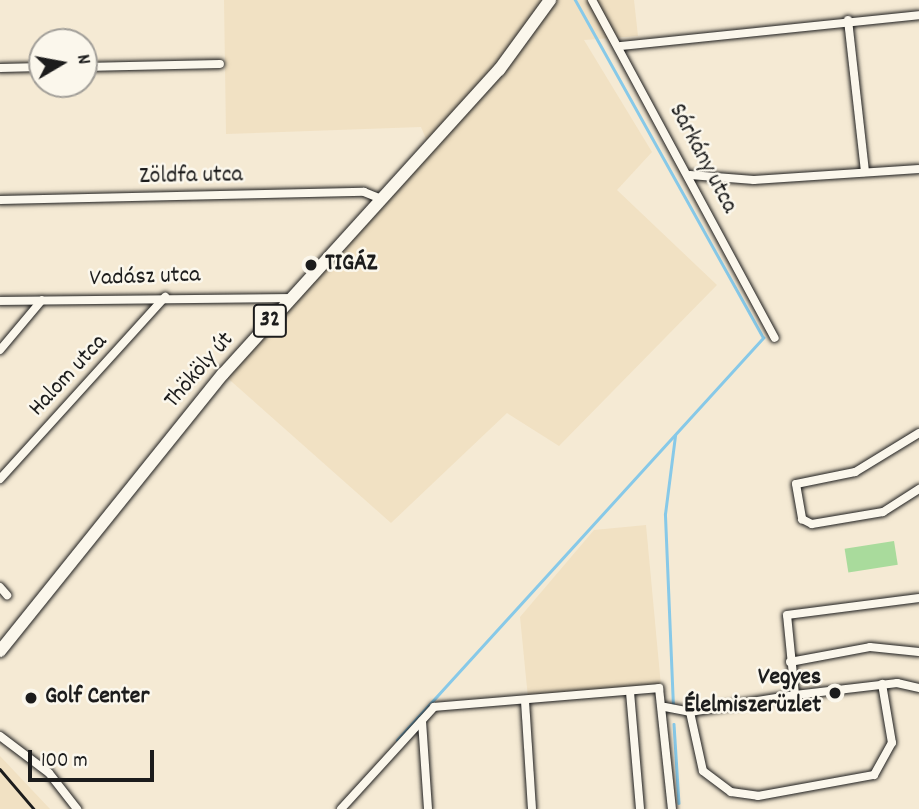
<!DOCTYPE html>
<meta charset="utf-8">
<style>
body{margin:0}
#map{position:relative;width:919px;height:809px;overflow:hidden;background:#f5ead4;font-family:Dekko,sans-serif}
div>[style]{position:absolute}
[style*='--x']{left:calc(var(--x)*1px);top:calc(var(--y)*1px);width:calc(var(--w)*1px);rotate:calc(var(--a)*1deg)}
.built>*{inset:0;background:#f1e1c3}
.green>*{inset:0;background:#a9db9c;transform-origin:0 0}
.stream>*{height:2.5px;margin:-1.25px;padding:0 1.25px;transform-origin:1.25px;border-radius:1.25px;background:#87c9e8}
.roads{filter:drop-shadow(0 0 2px #1c1c1c) drop-shadow(0 0 2px #1c1c1c)}
.street>*{height:8px;margin:-4px;padding:0 4px;transform-origin:4px;border-radius:4px;background:#fbf7ec}
.primary>*{height:12px;margin:-6px;padding:0 6px;transform-origin:6px;border-radius:6px;background:#fbf7ec}
.rail>*{height:2.5px;margin:-1.25px;padding:0 1.25px;transform-origin:1.25px;border-radius:1.25px;background:#1c1c1c}
.dots>*{width:19px;height:19px;translate:-50% -50%;box-sizing:border-box;border:4px solid #fbf7ec;border-radius:50%}
span{translate:-50% -50%;white-space:nowrap;text-align:center;line-height:1.15;-webkit-text-stroke:5px #fbf7ec;paint-order:stroke}
.shield-label span{padding:2px 5px;background:#fbf7ec;border:2px solid;border-radius:5px;-webkit-text-stroke-width:0}
.shield-label{font-size:23px;color:#1c1c1c;font-weight:700}
.street-label{font-size:24px;color:#1c1c1c}
.poi-label{font-size:24px;color:#1c1c1c;font-weight:700}
.left{translate:0 -50%;text-align:left}
.right{translate:-100% -50%;text-align:right}
.north{position:absolute;left:28px;top:28px;width:70px;height:70px;box-sizing:border-box;background:#fbf7ec;border:2px solid #a29f99;border-radius:50%;rotate:80deg;font-size:19px;font-weight:700;line-height:28px;text-align:center;color:#1c1c1c}
.north::after{content:'';display:block;margin:auto;width:24px;height:32px;background:#1c1c1c;clip-path:polygon(50% 0,100% 100%,50% 72%,0 100%)}
.scale{position:absolute;left:28px;top:750px;width:126px;height:32px;box-sizing:border-box;border:4px solid #1c1c1c;border-top:0;padding-left:9px;font-size:21px;line-height:24px;white-space:nowrap;color:#1c1c1c;-webkit-text-stroke:5px #fbf7ec;paint-order:stroke}
</style>
<div id="map">
<div class="built">
<div style="clip-path:polygon(224px 0,634px 0,638px 36px,584px 40px,652px 152px,617px 190px,717px 285px,559px 446px,507px 413px,391px 523px,223px 374px,429px 146px,421px 127px,226px 134px)"></div>
<div style="clip-path:polygon(646px 525px,661px 686px,528px 698px,520px 617px,594px 530px)"></div>
<div style="clip-path:polygon(0 756px,50px 809px,0 809px)"></div>
</div>
<div class="green">
<div style="left:894px;top:541px;width:24px;height:50px;rotate:81deg"></div>
</div>
<div class="stream">
<div style="--x:673;--y:707;--w:193;--a:-92.4"></div>
<div style="--x:665;--y:514;--w:79;--a:-82.7"></div>
<div style="--x:674;--y:724;--w:79;--a:86.4"></div>
<div style="--x:397;--y:740;--w:544;--a:-47.68"></div>
<div style="--x:763;--y:338;--w:387;--a:-119.1"></div>
</div>
<div class="roads">
<div class="street">
<div style="--x:592;--y:0;--w:384;--a:61.6"></div>
<div style="--x:848;--y:20;--w:153;--a:83.6"></div>
<div style="--x:620;--y:46;--w:301;--a:-5.9"></div>
<div style="--x:84;--y:67;--w:136;--a:-1.3"></div>
<div style="--x:0;--y:68;--w:42;--a:-1.4"></div>
<div style="--x:690;--y:175;--w:64;--a:4.5"></div>
<div style="--x:754;--y:180;--w:165;--a:-3.8"></div>
<div style="--x:0;--y:200;--w:364;--a:-1.3"></div>
<div style="--x:364;--y:192;--w:18;--a:22"></div>
<div style="--x:0;--y:301;--w:290;--a:-0.6"></div>
<div style="--x:0;--y:350;--w:65;--a:-50"></div>
<div style="--x:919;--y:433;--w:75;--a:148.6"></div>
<div style="--x:855;--y:472;--w:60;--a:168.5"></div>
<div style="--x:796;--y:484;--w:36;--a:80"></div>
<div style="--x:802;--y:519;--w:11;--a:27"></div>
<div style="--x:812;--y:524;--w:72;--a:-9.6"></div>
<div style="--x:883;--y:512;--w:43;--a:-32.6"></div>
<div style="--x:0;--y:479;--w:246;--a:-47.8"></div>
<div style="--x:0;--y:587;--w:11;--a:49"></div>
<div style="--x:790;--y:662;--w:81;--a:-10.6"></div>
<div style="--x:870;--y:647;--w:49;--a:5.8"></div>
<div style="--x:630;--y:692;--w:117;--a:85.1"></div>
<div style="--x:795;--y:695;--w:103;--a:-6.7"></div>
<div style="--x:897;--y:683;--w:23;--a:13"></div>
<div style="--x:525;--y:701;--w:108;--a:86.3"></div>
<div style="--x:665;--y:707;--w:25;--a:11"></div>
<div style="--x:690;--y:712;--w:106;--a:-9.2"></div>
<div style="--x:795;--y:695;--w:80;--a:-95.7"></div>
<div style="--x:787;--y:615;--w:133;--a:-7.3"></div>
<div style="--x:690;--y:712;--w:60;--a:77.6"></div>
<div style="--x:703;--y:771;--w:35;--a:37"></div>
<div style="--x:731;--y:792;--w:27;--a:8"></div>
<div style="--x:758;--y:796;--w:118;--a:-10.3"></div>
<div style="--x:874;--y:775;--w:37;--a:-61"></div>
<div style="--x:892;--y:743;--w:60;--a:-99.6"></div>
<div style="--x:422;--y:721;--w:88;--a:86.1"></div>
<div style="--x:0;--y:736;--w:61;--a:37.1"></div>
<div style="--x:49;--y:773;--w:46;--a:52.1"></div>
<div style="--x:341;--y:809;--w:138;--a:-47.6"></div>
<div style="--x:434;--y:707;--w:226;--a:-4.8"></div>
<div style="--x:659;--y:688;--w:122;--a:83.9"></div>
</div>
<div class="primary">
<div style="--x:0;--y:651;--w:356;--a:-51.2"></div>
<div style="--x:223;--y:374;--w:411;--a:-47.8"></div>
<div style="--x:499;--y:70;--w:87;--a:-53.9"></div>
</div>
</div>
<div class="rail">
<div style="--x:0;--y:769;--w:52;--a:49.6"></div>
</div>
<div class="dots">
<div style="left:311px;top:265px;background:#1c1c1c"></div>
<div style="left:835px;top:693px;background:#1c1c1c"></div>
<div style="left:31px;top:698px;background:#1c1c1c"></div>
</div>
<div class="shield-label">
<span style="left:270px;top:321px">32</span>
</div>
<div class="street-label">
<span style="left:702px;top:159px;rotate:62deg">Sárkány utca</span>
<span style="left:191px;top:177px;rotate:-1deg">Zöldfa utca</span>
<span style="left:145px;top:278px;rotate:-2deg">Vadász utca</span>
<span style="left:200px;top:371px;rotate:-49deg">Thököly út</span>
<span style="left:69px;top:376px;rotate:-47deg">Halom utca</span>
</div>
<div class="poi-label">
<span class="left" style="left:325px;top:265px">TIGÁZ</span>
<span class="right" style="left:821px;top:693px">Vegyes<br>Élelmiszerüzlet</span>
<span class="left" style="left:45px;top:698px">Golf Center</span>
</div>
<div class="north">N</div>
<div class="scale">100 m</div>
</div>
